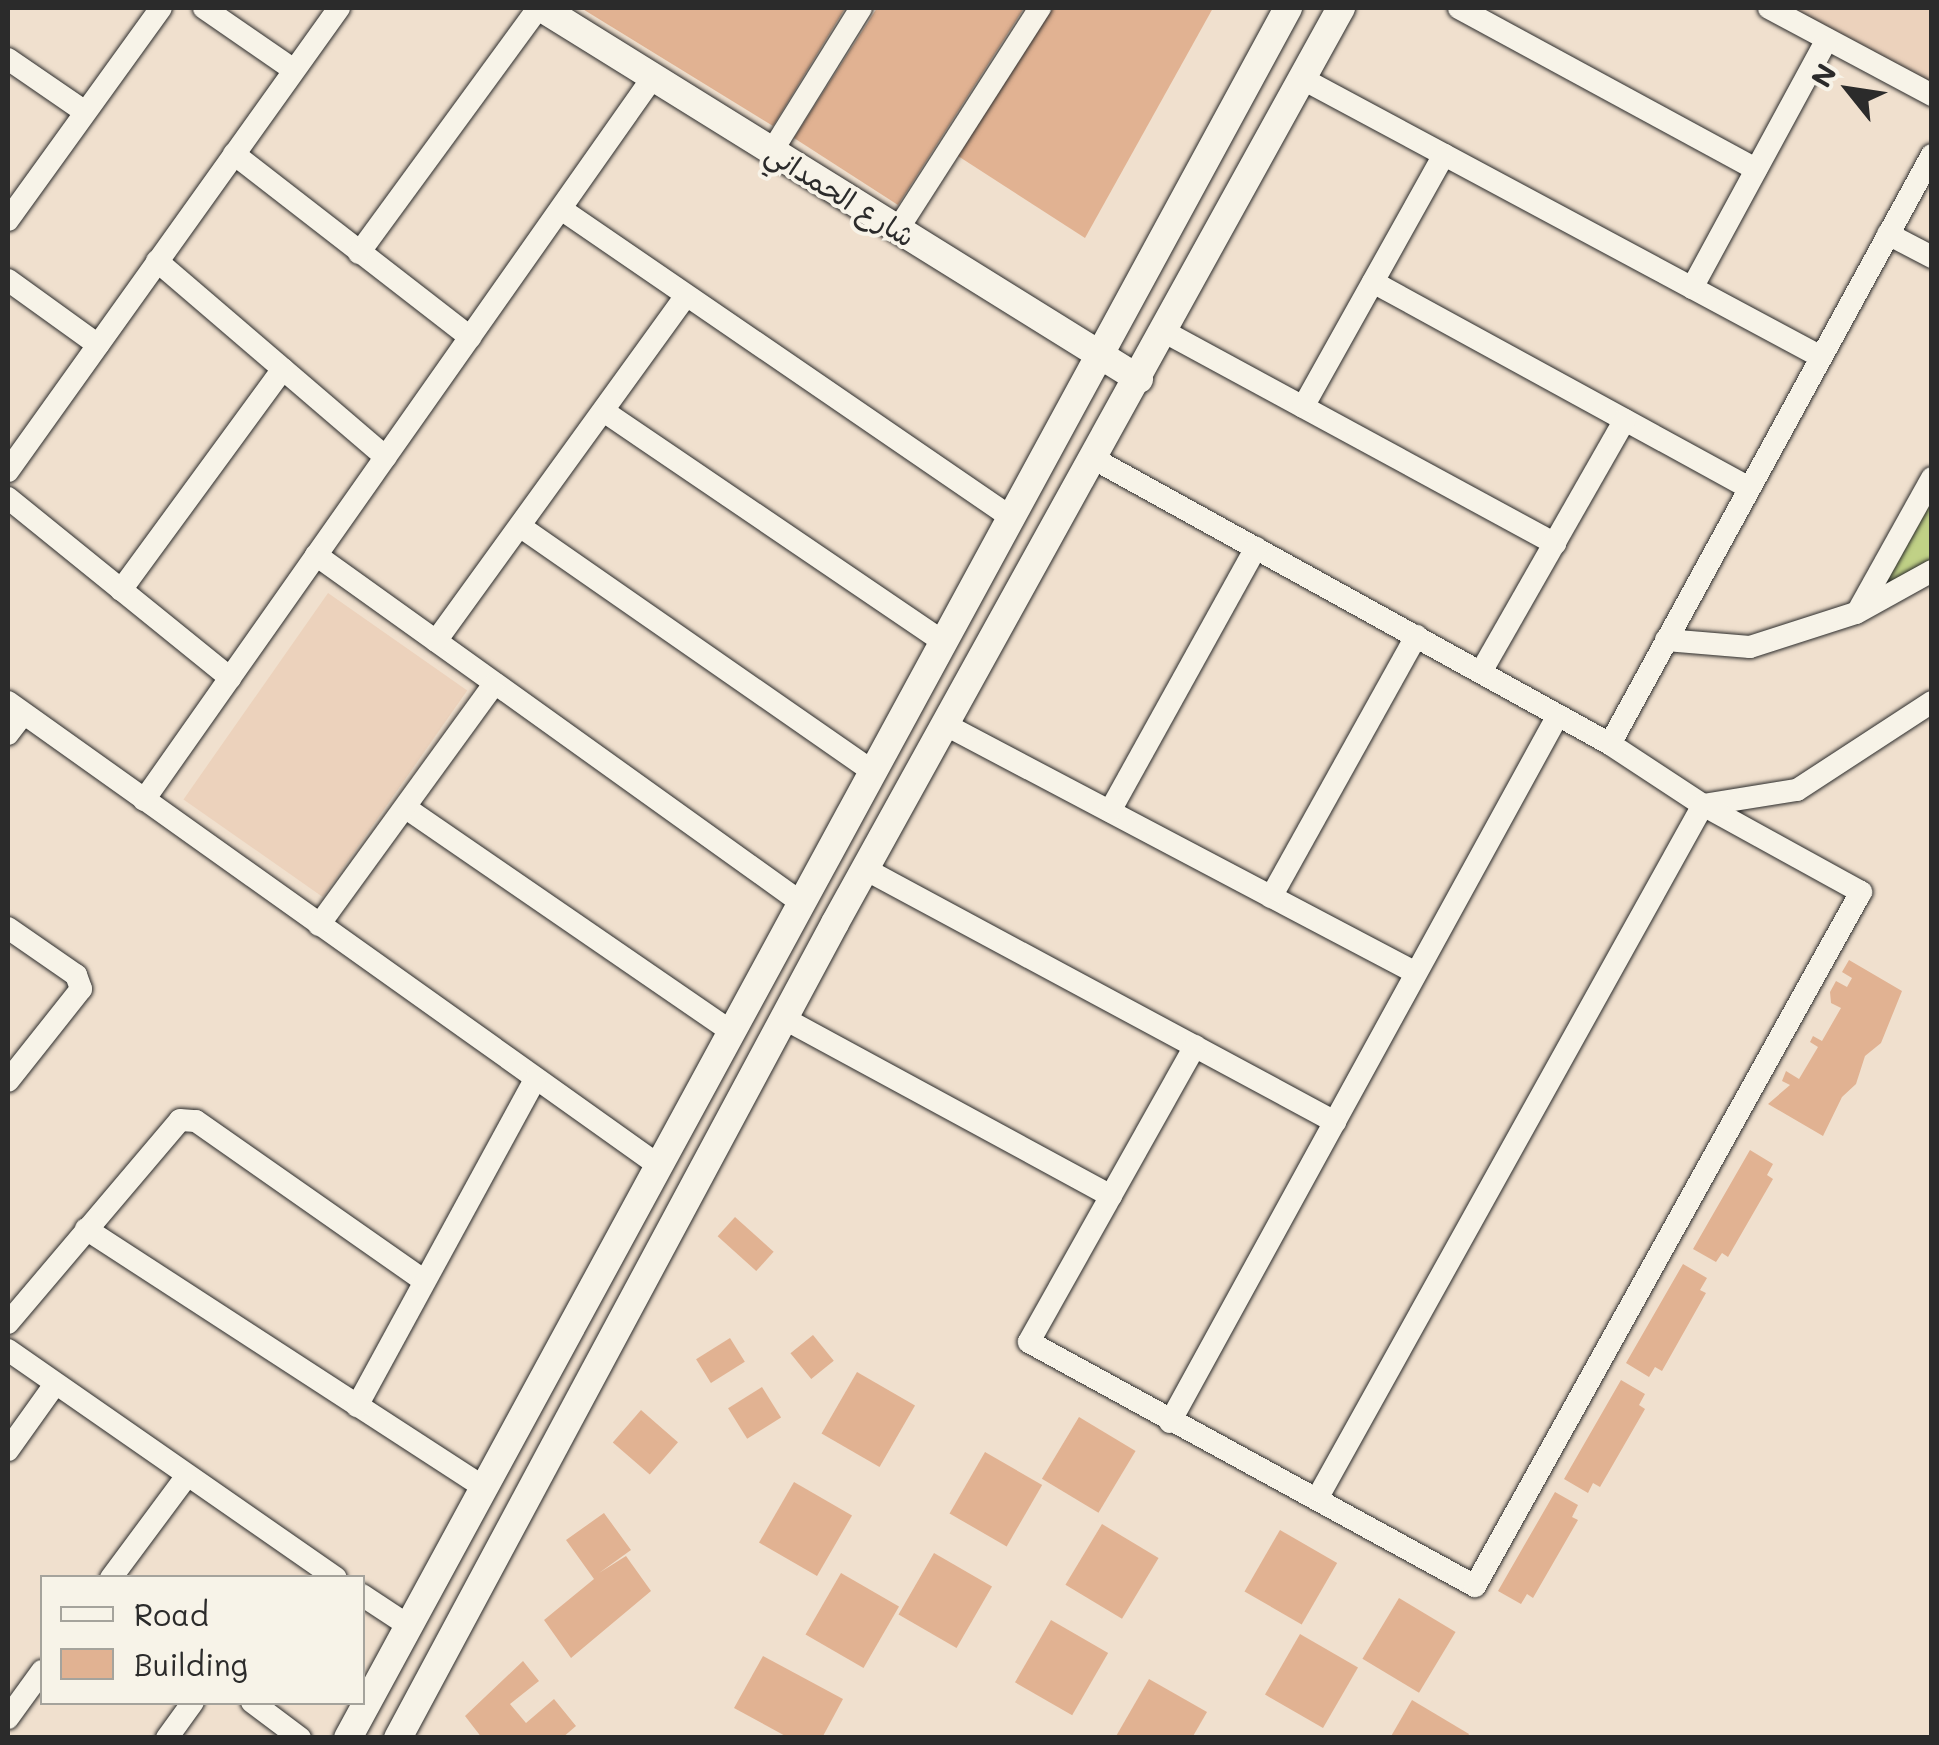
<!DOCTYPE html>
<meta charset="utf-8">
<style>
body{margin:0}
#map{position:relative;width:1939px;height:1745px;overflow:hidden;background:#f0e0ce;font-family:Mali,"Playpen Sans Arabic",sans-serif}
div>[style]{position:absolute}
[style*='--x']{left:calc(var(--x)*1px);top:calc(var(--y)*1px);width:calc(var(--w)*1px);rotate:calc(var(--a)*1deg)}
.built>*{inset:0;background:#ecd2bc;transform-origin:0 0}
.green>*{inset:0;background:#c0d186}
.building>*{inset:0;background:#e1b292;transform-origin:0 0}
.roads{filter:drop-shadow(0 0 2px #2b2b2b) drop-shadow(0 0 2px #2b2b2b)}
.minor>*{height:22px;margin:-11px;padding:0 11px;transform-origin:11px;border-radius:11px;background:#f7f3e8}
.tertiary>*{height:28px;margin:-14px;padding:0 14px;transform-origin:14px;border-radius:14px;background:#f7f3e8}
span{translate:-50% -50%;white-space:nowrap;text-align:center;line-height:1.15;-webkit-text-stroke:8px #f7f3e8;paint-order:stroke}
.street-label{font-size:28px;color:#2b2b2b}
.frame{position:absolute;inset:0;border:10px solid #2b2b2b;pointer-events:none}
.legend{position:absolute;left:40px;top:1575px;width:325px;height:130px;box-sizing:border-box;background:#f7f3e8;border:2px solid #a5a39c;margin:0;padding:12px 18px;list-style:none;font-size:30px;color:#2b2b2b}
.legend li{display:flex;align-items:center;gap:20px;height:50px}
.legend b{width:50px;border:2px solid #a5a39c}
.north{position:absolute;left:1799px;top:40px;width:100px;height:100px;-webkit-text-stroke:8px #f7f3e8;paint-order:stroke;rotate:300deg;font-size:28px;font-weight:700;line-height:40px;text-align:center;color:#2b2b2b}
.north::after{content:'';display:block;margin:auto;width:35px;height:45px;background:#2b2b2b;clip-path:polygon(50% 0,100% 100%,50% 72%,0 100%)}
</style>
<div id="map">
<div class="built">
<div style="clip-path:polygon(1792px 8px,1931px 8px,1931px 82px)"></div>
<div style="left:328px;top:593px;width:170px;height:252px;rotate:35deg"></div>
</div>
<div class="green">
<div style="clip-path:polygon(1931px 491px,1931px 563px,1870px 599px)"></div>
</div>
<div class="building">
<div style="clip-path:polygon(581px 8px,840px 8px,844px 10px,773px 126px)"></div>
<div style="clip-path:polygon(877px 8px,1024px 8px,898px 205px,794px 138px)"></div>
<div style="clip-path:polygon(1053px 8px,1213px 8px,1085px 238px,958px 156px)"></div>
<div style="clip-path:polygon(1849px 960px,1902px 991px,1881px 1043px,1865px 1056px,1856px 1084px,1842px 1097px,1823px 1136px,1768px 1104px,1790px 1085px,1782px 1081px,1786px 1071px,1799px 1079px,1818px 1047px,1810px 1042px,1813px 1036px,1822px 1041px,1841px 1008px,1831px 1003px,1830px 992px,1836px 981px,1847px 987px,1852px 978px,1842px 972px)"></div>
<div style="clip-path:polygon(1750px 1150px,1773px 1164px,1767px 1175px,1773px 1179px,1728px 1257px,1722px 1253px,1716px 1262px,1693px 1249px)"></div>
<div style="left:735px;top:1217px;width:52px;height:26px;rotate:42deg"></div>
<div style="clip-path:polygon(1683px 1264px,1707px 1278px,1700px 1290px,1706px 1293px,1662px 1371px,1655px 1367px,1649px 1377px,1626px 1363px)"></div>
<div style="left:813px;top:1335px;width:33px;height:29px;rotate:51deg"></div>
<div style="left:730px;top:1338px;width:28px;height:40px;rotate:58deg"></div>
<div style="left:857px;top:1372px;width:67px;height:71px;rotate:30deg"></div>
<div style="clip-path:polygon(1621px 1380px,1645px 1394px,1639px 1405px,1645px 1409px,1600px 1487px,1593px 1483px,1588px 1493px,1564px 1479px)"></div>
<div style="left:762px;top:1387px;width:36px;height:40px;rotate:58deg"></div>
<div style="left:641px;top:1410px;width:49px;height:43px;rotate:41deg"></div>
<div style="left:1079px;top:1417px;width:66px;height:72px;rotate:31deg"></div>
<div style="left:985px;top:1452px;width:66px;height:71px;rotate:30deg"></div>
<div style="left:794px;top:1482px;width:67px;height:70px;rotate:30deg"></div>
<div style="clip-path:polygon(1555px 1492px,1578px 1505px,1572px 1517px,1578px 1520px,1533px 1598px,1527px 1594px,1521px 1604px,1498px 1591px)"></div>
<div style="clip-path:polygon(604px 1513px,631px 1550px,599px 1573px,626px 1556px,651px 1591px,571px 1658px,544px 1620px,594px 1579px,566px 1540px)"></div>
<div style="left:1102px;top:1524px;width:66px;height:71px;rotate:31deg"></div>
<div style="left:1280px;top:1530px;width:66px;height:71px;rotate:30deg"></div>
<div style="left:934px;top:1553px;width:67px;height:71px;rotate:30deg"></div>
<div style="left:841px;top:1573px;width:67px;height:71px;rotate:30deg"></div>
<div style="left:1399px;top:1598px;width:66px;height:71px;rotate:31deg"></div>
<div style="left:1051px;top:1620px;width:66px;height:72px;rotate:30deg"></div>
<div style="left:1300px;top:1634px;width:67px;height:70px;rotate:30deg"></div>
<div style="clip-path:polygon(763px 1656px,843px 1699px,822px 1738px,789px 1738px,734px 1708px)"></div>
<div style="clip-path:polygon(523px 1661px,539px 1681px,510px 1704px,526px 1723px,554px 1699px,576px 1726px,562px 1738px,482px 1738px,465px 1716px)"></div>
<div style="clip-path:polygon(1149px 1679px,1207px 1712px,1192px 1738px,1115px 1738px)"></div>
<div style="clip-path:polygon(1412px 1700px,1469px 1734px,1467px 1738px,1390px 1738px)"></div>
</div>
<div class="roads">
<div class="minor">
<div style="--x:204;--y:8;--w:109;--a:34.6"></div>
<div style="--x:1459;--y:8;--w:338;--a:28.5"></div>
<div style="--x:1769;--y:8;--w:185;--a:28.1"></div>
<div style="--x:8;--y:59;--w:93;--a:34.5"></div>
<div style="--x:1303;--y:79;--w:588;--a:28.22"></div>
<div style="--x:772;--y:151;--w:168;--a:-58.1"></div>
<div style="--x:234;--y:154;--w:299;--a:37.8"></div>
<div style="--x:561;--y:209;--w:543;--a:34.42"></div>
<div style="--x:8;--y:220;--w:261;--a:-54.2"></div>
<div style="--x:898;--y:229;--w:263;--a:-57.3"></div>
<div style="--x:1888;--y:234;--w:50;--a:27.6"></div>
<div style="--x:359;--y:253;--w:303;--a:-53.8"></div>
<div style="--x:157;--y:261;--w:301;--a:40.6"></div>
<div style="--x:8;--y:280;--w:111;--a:35.8"></div>
<div style="--x:1373;--y:282;--w:429;--a:28.7"></div>
<div style="--x:1692;--y:288;--w:283;--a:-61.5"></div>
<div style="--x:1165;--y:332;--w:444;--a:28.5"></div>
<div style="--x:1303;--y:407;--w:289;--a:-60.8"></div>
<div style="--x:605;--y:412;--w:406;--a:34.2"></div>
<div style="--x:1096;--y:460;--w:587;--a:28.92"></div>
<div style="--x:1610;--y:744;--w:111;--a:33.3"></div>
<div style="--x:1703;--y:805;--w:95;--a:-9.1"></div>
<div style="--x:1797;--y:790;--w:161;--a:-33.1"></div>
<div style="--x:8;--y:471;--w:569;--a:-54.44"></div>
<div style="--x:8;--y:498;--w:286;--a:39"></div>
<div style="--x:521;--y:527;--w:426;--a:34.8"></div>
<div style="--x:316;--y:555;--w:594;--a:35.62"></div>
<div style="--x:121;--y:590;--w:274;--a:-53.8"></div>
<div style="--x:1858;--y:611;--w:152;--a:-60.9"></div>
<div style="--x:1666;--y:640;--w:84;--a:4.8"></div>
<div style="--x:1750;--y:647;--w:111;--a:-17.8"></div>
<div style="--x:1856;--y:613;--w:87;--a:-28.9"></div>
<div style="--x:436;--y:641;--w:425;--a:-54.1"></div>
<div style="--x:1481;--y:672;--w:290;--a:-60.3"></div>
<div style="--x:8;--y:702;--w:798;--a:35.46"></div>
<div style="--x:946;--y:725;--w:531;--a:27.82"></div>
<div style="--x:8;--y:734;--w:25;--a:-53"></div>
<div style="--x:1610;--y:744;--w:671;--a:-61.34"></div>
<div style="--x:144;--y:800;--w:884;--a:-54.85"></div>
<div style="--x:406;--y:808;--w:392;--a:34.5"></div>
<div style="--x:1110;--y:811;--w:301;--a:-61"></div>
<div style="--x:865;--y:869;--w:534;--a:28.29"></div>
<div style="--x:1271;--y:897;--w:299;--a:-60.9"></div>
<div style="--x:319;--y:925;--w:298;--a:-54"></div>
<div style="--x:8;--y:928;--w:83;--a:34.7"></div>
<div style="--x:76;--y:975;--w:15;--a:70"></div>
<div style="--x:81;--y:989;--w:117;--a:128.4"></div>
<div style="--x:785;--y:1019;--w:371;--a:28.5"></div>
<div style="--x:1195;--y:1046;--w:339;--a:119.3"></div>
<div style="--x:1029;--y:1342;--w:508;--a:28.68"></div>
<div style="--x:1475;--y:1586;--w:794;--a:-60.92"></div>
<div style="--x:1861;--y:892;--w:180;--a:-151.2"></div>
<div style="--x:1703;--y:805;--w:792;--a:119.09"></div>
<div style="--x:86;--y:1229;--w:476;--a:33"></div>
<div style="--x:8;--y:1323;--w:266;--a:-49.7"></div>
<div style="--x:180;--y:1120;--w:16;--a:4"></div>
<div style="--x:196;--y:1121;--w:277;--a:35"></div>
<div style="--x:8;--y:1350;--w:399;--a:34.8"></div>
<div style="--x:357;--y:1406;--w:372;--a:-61.4"></div>
<div style="--x:1170;--y:1422;--w:806;--a:-61.24"></div>
<div style="--x:8;--y:1450;--w:81;--a:-54.5"></div>
<div style="--x:111;--y:1578;--w:126;--a:-53.4"></div>
<div style="--x:362;--y:1595;--w:56;--a:33.4"></div>
<div style="--x:252;--y:1702;--w:60;--a:36.9"></div>
<div style="--x:8;--y:1718;--w:58;--a:-54.1"></div>
<div style="--x:167;--y:1738;--w:44;--a:-54.2"></div>
</div>
<div class="tertiary">
<div style="--x:542;--y:8;--w:703;--a:31.86"></div>
<div style="--x:348;--y:1738;--w:1969;--a:-61.48"></div>
<div style="--x:398;--y:1738;--w:925;--a:-61.8"></div>
<div style="--x:835;--y:923;--w:1046;--a:-61.06"></div>
</div>
</div>
<div class="street-label">
<span style="left:841px;top:194px;rotate:32deg">شارع الحمداني</span>
</div>
<div class="frame"></div>
<ul class="legend">
<li><b style="height:12px;background:#f7f3e8"></b>Road</li>
<li><b style="height:28px;background:#e1b292"></b>Building</li>
</ul>
<div class="north">N</div>
</div>
